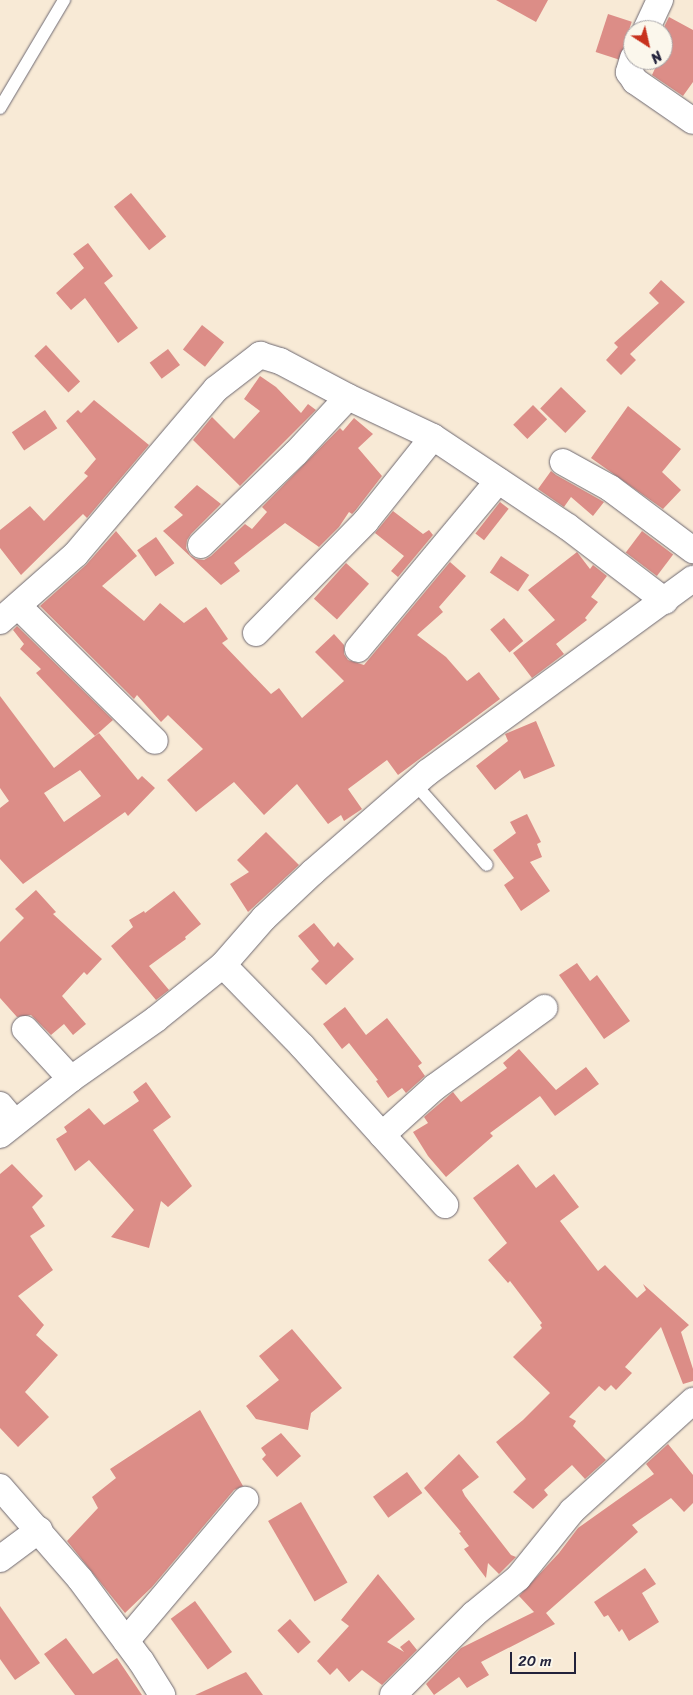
<!DOCTYPE html>
<style>
body{margin:0}
#map{position:relative;width:693px;height:1695px;overflow:hidden;background:#f8ead6;font-family:Sriracha,sans-serif}
div>[style]{position:absolute}
[style*='--x']{left:calc(var(--x)*1px);top:calc(var(--y)*1px);width:calc(var(--w)*1px);rotate:calc(var(--a)*1deg)}
.building>*{inset:0;background:#dc8d87;transform-origin:0 0}
.roads{filter:drop-shadow(0 0 1px #6d6871) drop-shadow(0 0 1px #6d6871)}
.lane>*{height:12px;margin:-6px;padding:0 6px;transform-origin:6px;border-radius:6px;background:#fff}
.street>*{height:26px;margin:-13px;padding:0 13px;transform-origin:13px;border-radius:13px;background:#fff}
span{translate:-50% -50%;white-space:nowrap;text-align:center;line-height:1.15;-webkit-text-stroke:4px #fbf7ec;paint-order:stroke}
.north{position:absolute;left:623px;top:20px;width:50px;height:50px;box-sizing:border-box;background:#fbf7ec;border:1px solid #a4a2a5;border-radius:50%;rotate:145deg;font-size:14px;font-weight:700;line-height:20px;text-align:center;color:#22223b}
.north::after{content:'';display:block;margin:auto;width:18px;height:22px;background:#c8321e;clip-path:polygon(50% 0,100% 100%,50% 72%,0 100%)}
.scale{position:absolute;left:510px;top:1652px;width:66px;height:22px;box-sizing:border-box;border:2px solid #22223b;border-top:0;padding-left:6px;font-size:15px;line-height:18px;white-space:nowrap;color:#22223b;-webkit-text-stroke:4px #fbf7ec;paint-order:stroke}
</style>
<div id="map">
<div class="building">
<div style="clip-path:polygon(496px 0,548px 0,536px 22px)"></div>
<div style="left:608px;top:14px;width:25px;height:40px;rotate:18deg"></div>
<div style="clip-path:polygon(669px 17px,693px 30px,693px 82px,683px 96px,652px 75px,659px 60px,663px 60px,663px 29px)"></div>
<div style="left:131px;top:193px;width:56px;height:22px;rotate:51deg"></div>
<div style="clip-path:polygon(88px 243px,113px 276px,104px 283px,138px 328px,118px 343px,85px 298px,71px 310px,56px 293px,84px 268px,73px 254px)"></div>
<div style="clip-path:polygon(661px 280px,685px 302px,630px 354px,636px 360px,621px 375px,606px 360px,618px 347px,614px 343px,659px 303px,649px 293px)"></div>
<div style="left:202px;top:325px;width:28px;height:31px;rotate:38deg"></div>
<div style="left:46px;top:345px;width:50px;height:16px;rotate:47deg"></div>
<div style="left:168px;top:349px;width:20px;height:23px;rotate:53deg"></div>
<div style="clip-path:polygon(260px 376px,276px 387px,301px 413px,308px 404px,316px 410px,240px 486px,193px 440px,212px 417px,234px 439px,260px 411px,244px 399px)"></div>
<div style="left:561px;top:387px;width:35px;height:30px;rotate:44deg"></div>
<div style="clip-path:polygon(94px 400px,149px 445px,87px 518px,83px 514px,21px 575px,0 548px,0 530px,30px 506px,44px 521px,88px 476px,84px 473px,96px 459px,66px 421px,78px 410px,81px 413px)"></div>
<div style="left:533px;top:405px;width:20px;height:28px;rotate:45deg"></div>
<div style="clip-path:polygon(628px 406px,681px 449px,662px 472px,681px 490px,663px 509px,591px 458px)"></div>
<div style="left:45px;top:410px;width:22px;height:40px;rotate:56deg"></div>
<div style="clip-path:polygon(354px 418px,373px 434px,358px 448px,382px 476px,355px 511px,352px 514px,349px 512px,339px 527px,319px 547px,285px 523px,234px 563px,240px 571px,221px 585px,163px 531px,183px 515px,174px 507px,197px 485px,221px 504px,191px 534px,187px 540px,186px 548px,190px 555px,196px 559px,204px 560px,211px 556px,245px 524px,252px 529px,267px 512px,262px 507px,340px 428px,343px 431px)"></div>
<div style="clip-path:polygon(551px 471px,556px 475px,604px 502px,593px 516px,571px 497px,564px 507px,538px 489px)"></div>
<div style="left:500px;top:502px;width:11px;height:40px;rotate:38deg"></div>
<div style="clip-path:polygon(393px 511px,423px 534px,429px 530px,433px 535px,398px 577px,391px 571px,404px 556px,375px 533px)"></div>
<div style="clip-path:polygon(116px 531px,137px 556px,102px 586px,144px 621px,160px 603px,184px 623px,206px 607px,228px 639px,222px 643px,271px 694px,279px 688px,302px 718px,344px 681px,315px 652px,334px 634px,344px 645px,344px 654px,348px 660px,364px 665px,450px 562px,466px 576px,439px 607px,443px 612px,417px 635px,446px 657px,467px 681px,479px 672px,500px 699px,398px 775px,387px 760px,348px 789px,362px 809px,344px 821px,341px 815px,328px 824px,297px 784px,264px 815px,234px 782px,196px 812px,167px 780px,203px 749px,168px 715px,161px 722px,137px 695px,134px 699px,40px 606px,86px 565px)"></div>
<div style="left:642px;top:531px;width:39px;height:27px;rotate:37deg"></div>
<div style="left:156px;top:537px;width:32px;height:23px;rotate:55deg"></div>
<div style="clip-path:polygon(577px 552px,590px 569px,593px 565px,607px 576px,591px 597px,598px 602px,585px 618px,587px 620px,556px 644px,564px 654px,532px 678px,513px 653px,555px 620px,528px 590px)"></div>
<div style="left:501px;top:556px;width:34px;height:20px;rotate:34deg"></div>
<div style="left:346px;top:563px;width:31px;height:48px;rotate:42deg"></div>
<div style="left:504px;top:618px;width:30px;height:18px;rotate:50deg"></div>
<div style="clip-path:polygon(17px 626px,113px 720px,95px 736px,36px 673px,41px 669px,20px 649px,24px 644px,13px 630px)"></div>
<div style="clip-path:polygon(evenodd,0 696px,54px 768px,99px 733px,138px 780px,142px 776px,155px 788px,128px 816px,125px 812px,23px 884px,0 859px,0 808px,9px 801px,0 788px,0 696px,80px 770px,101px 796px,64px 822px,44px 793px,80px 770px)"></div>
<div style="clip-path:polygon(536px 721px,555px 766px,524px 779px,520px 770px,495px 790px,476px 766px,508px 741px,505px 734px)"></div>
<div style="clip-path:polygon(527px 814px,541px 842px,537px 844px,542px 857px,530px 862px,550px 891px,521px 911px,504px 885px,514px 878px,493px 850px,516px 833px,510px 822px)"></div>
<div style="clip-path:polygon(266px 832px,299px 865px,248px 912px,230px 884px,249px 872px,237px 860px)"></div>
<div style="clip-path:polygon(36px 890px,56px 912px,53px 914px,102px 959px,87px 975px,84px 972px,62px 996px,86px 1024px,73px 1035px,64px 1024px,51px 1035px,31px 1015px,17px 1017px,0 998px,0 942px,24px 918px,15px 909px)"></div>
<div style="clip-path:polygon(174px 891px,201px 924px,185px 937px,186px 939px,149px 966px,169px 990px,156px 1000px,111px 946px,133px 927px,129px 920px,144px 911px,145px 913px)"></div>
<div style="clip-path:polygon(314px 923px,334px 947px,338px 942px,354px 959px,326px 985px,311px 969px,319px 961px,298px 936px)"></div>
<div style="clip-path:polygon(577px 963px,590px 981px,597px 975px,630px 1021px,604px 1039px,559px 975px)"></div>
<div style="clip-path:polygon(345px 1007px,366px 1035px,387px 1018px,422px 1063px,418px 1066px,425px 1076px,406px 1093px,402px 1088px,388px 1098px,376px 1081px,378px 1080px,349px 1043px,342px 1049px,323px 1024px)"></div>
<div style="clip-path:polygon(519px 1049px,556px 1090px,586px 1067px,599px 1084px,555px 1116px,540px 1096px,490px 1133px,493px 1136px,446px 1177px,428px 1156px,413px 1132px,428px 1123px,424px 1117px,453px 1092px,461px 1102px,507px 1068px,503px 1063px)"></div>
<div style="clip-path:polygon(146px 1082px,171px 1117px,153px 1130px,192px 1186px,168px 1207px,161px 1201px,149px 1248px,111px 1237px,134px 1210px,89px 1160px,75px 1171px,56px 1139px,67px 1132px,64px 1127px,89px 1108px,104px 1125px,139px 1101px,133px 1092px)"></div>
<div style="clip-path:polygon(12px 1164px,43px 1196px,32px 1207px,45px 1226px,30px 1236px,53px 1270px,18px 1296px,44px 1325px,36px 1335px,58px 1355px,25px 1392px,49px 1417px,18px 1447px,0 1428px,0 1174px)"></div>
<div style="clip-path:polygon(518px 1164px,536px 1188px,554px 1174px,579px 1207px,560px 1221px,598px 1271px,605px 1265px,637px 1298px,646px 1290px,643px 1284px,689px 1325px,681px 1332px,693px 1369px,693px 1381px,683px 1384px,661px 1327px,625px 1367px,632px 1373px,616px 1390px,611px 1385px,605px 1391px,599px 1386px,569px 1417px,576px 1421px,573px 1426px,606px 1460px,585px 1479px,572px 1465px,544px 1490px,548px 1495px,533px 1509px,513px 1492px,526px 1479px,496px 1442px,523px 1420px,550px 1393px,513px 1357px,542px 1328px,540px 1325px,542px 1323px,510px 1281px,508px 1283px,488px 1260px,507px 1243px,473px 1198px)"></div>
<div style="clip-path:polygon(292px 1329px,342px 1388px,311px 1413px,308px 1430px,256px 1419px,246px 1406px,279px 1380px,259px 1356px)"></div>
<div style="clip-path:polygon(200px 1410px,243px 1486px,234px 1490px,152px 1587px,125px 1613px,67px 1541px,98px 1508px,92px 1497px,116px 1478px,110px 1469px)"></div>
<div style="clip-path:polygon(281px 1433px,301px 1456px,277px 1477px,262px 1459px,266px 1455px,261px 1448px)"></div>
<div style="clip-path:polygon(668px 1444px,693px 1475px,693px 1503px,684px 1512px,671px 1498px,632px 1525px,638px 1532px,546px 1613px,555px 1624px,481px 1662px,489px 1675px,467px 1688px,459px 1677px,434px 1695px,426px 1684px,461px 1648px,534px 1612px,519px 1596px,559px 1553px,578px 1528px,654px 1474px,646px 1464px)"></div>
<div style="clip-path:polygon(459px 1454px,479px 1477px,462px 1490px,465px 1496px,511px 1555px,516px 1557px,499px 1574px,488px 1563px,486px 1578px,464px 1549px,469px 1546px,459px 1533px,461px 1532px,424px 1488px)"></div>
<div style="left:407px;top:1472px;width:26px;height:42px;rotate:54deg"></div>
<div style="left:301px;top:1502px;width:93px;height:38px;rotate:60deg"></div>
<div style="clip-path:polygon(645px 1568px,656px 1584px,642px 1593px,659px 1622px,629px 1641px,622px 1629px,619px 1632px,608px 1615px,604px 1617px,594px 1602px)"></div>
<div style="clip-path:polygon(378px 1574px,415px 1619px,387px 1642px,404px 1652px,400px 1647px,409px 1640px,417px 1650px,382px 1685px,362px 1670px,349px 1682px,337px 1668px,330px 1675px,317px 1661px,349px 1626px,341px 1620px)"></div>
<div style="left:195px;top:1601px;width:63px;height:30px;rotate:54deg"></div>
<div style="clip-path:polygon(0 1606px,40px 1663px,15px 1680px,0 1659px)"></div>
<div style="left:290px;top:1619px;width:31px;height:17px;rotate:48deg"></div>
<div style="clip-path:polygon(66px 1638px,93px 1674px,117px 1658px,142px 1695px,75px 1695px,44px 1654px)"></div>
<div style="clip-path:polygon(246px 1672px,263px 1695px,195px 1695px)"></div>
</div>
<div class="roads">
<div class="lane">
<div style="--x:0;--y:108;--w:126;--a:-59.3"></div>
<div style="--x:415;--y:784;--w:108;--a:48.4"></div>
</div>
<div class="street">
<div style="--x:646;--y:30;--w:33;--a:-65"></div>
<div style="--x:633;--y:58;--w:15;--a:106"></div>
<div style="--x:629;--y:72;--w:11;--a:56"></div>
<div style="--x:635;--y:81;--w:70;--a:34.6"></div>
<div style="--x:563;--y:462;--w:54;--a:29"></div>
<div style="--x:610;--y:488;--w:104;--a:36.8"></div>
<div style="--x:201;--y:545;--w:132;--a:-44.1"></div>
<div style="--x:296;--y:453;--w:76;--a:-47.1"></div>
<div style="--x:18;--y:606;--w:192;--a:44.6"></div>
<div style="--x:0;--y:621;--w:101;--a:-41.4"></div>
<div style="--x:76;--y:554;--w:216;--a:-49.7"></div>
<div style="--x:216;--y:389;--w:56;--a:-37.7"></div>
<div style="--x:260;--y:355;--w:21;--a:17"></div>
<div style="--x:280;--y:361;--w:77;--a:27.9"></div>
<div style="--x:348;--y:397;--w:94;--a:25.2"></div>
<div style="--x:433;--y:437;--w:162;--a:33.7"></div>
<div style="--x:568;--y:527;--w:122;--a:37.3"></div>
<div style="--x:256;--y:633;--w:157;--a:-45.5"></div>
<div style="--x:366;--y:521;--w:107;--a:-51.4"></div>
<div style="--x:358;--y:649;--w:219;--a:-50.2"></div>
<div style="--x:223;--y:965;--w:113;--a:45.7"></div>
<div style="--x:302;--y:1046;--w:214;--a:48"></div>
<div style="--x:25;--y:1029;--w:68;--a:47.4"></div>
<div style="--x:0;--y:1105;--w:23;--a:50"></div>
<div style="--x:0;--y:1135;--w:90;--a:-38.3"></div>
<div style="--x:71;--y:1079;--w:104;--a:-35.2"></div>
<div style="--x:156;--y:1019;--w:86;--a:-38.9"></div>
<div style="--x:223;--y:965;--w:62;--a:-48.9"></div>
<div style="--x:264;--y:918;--w:67;--a:-43.2"></div>
<div style="--x:313;--y:872;--w:152;--a:-41"></div>
<div style="--x:428;--y:772;--w:328;--a:-36.1"></div>
<div style="--x:382;--y:1135;--w:72;--a:-42.2"></div>
<div style="--x:435;--y:1087;--w:135;--a:-35.9"></div>
<div style="--x:0;--y:1487;--w:122;--a:49"></div>
<div style="--x:80;--y:1579;--w:102;--a:53.4"></div>
<div style="--x:141;--y:1661;--w:40;--a:58"></div>
<div style="--x:0;--y:1559;--w:49;--a:-36.6"></div>
<div style="--x:126;--y:1641;--w:185;--a:-49.8"></div>
<div style="--x:393;--y:1695;--w:115;--a:-45"></div>
<div style="--x:474;--y:1614;--w:57;--a:-39.3"></div>
<div style="--x:518;--y:1578;--w:86;--a:-51.1"></div>
<div style="--x:572;--y:1511;--w:164;--a:-42.3"></div>
</div>
</div>
<div class="north">N</div>
<div class="scale">20 m</div>
</div>
